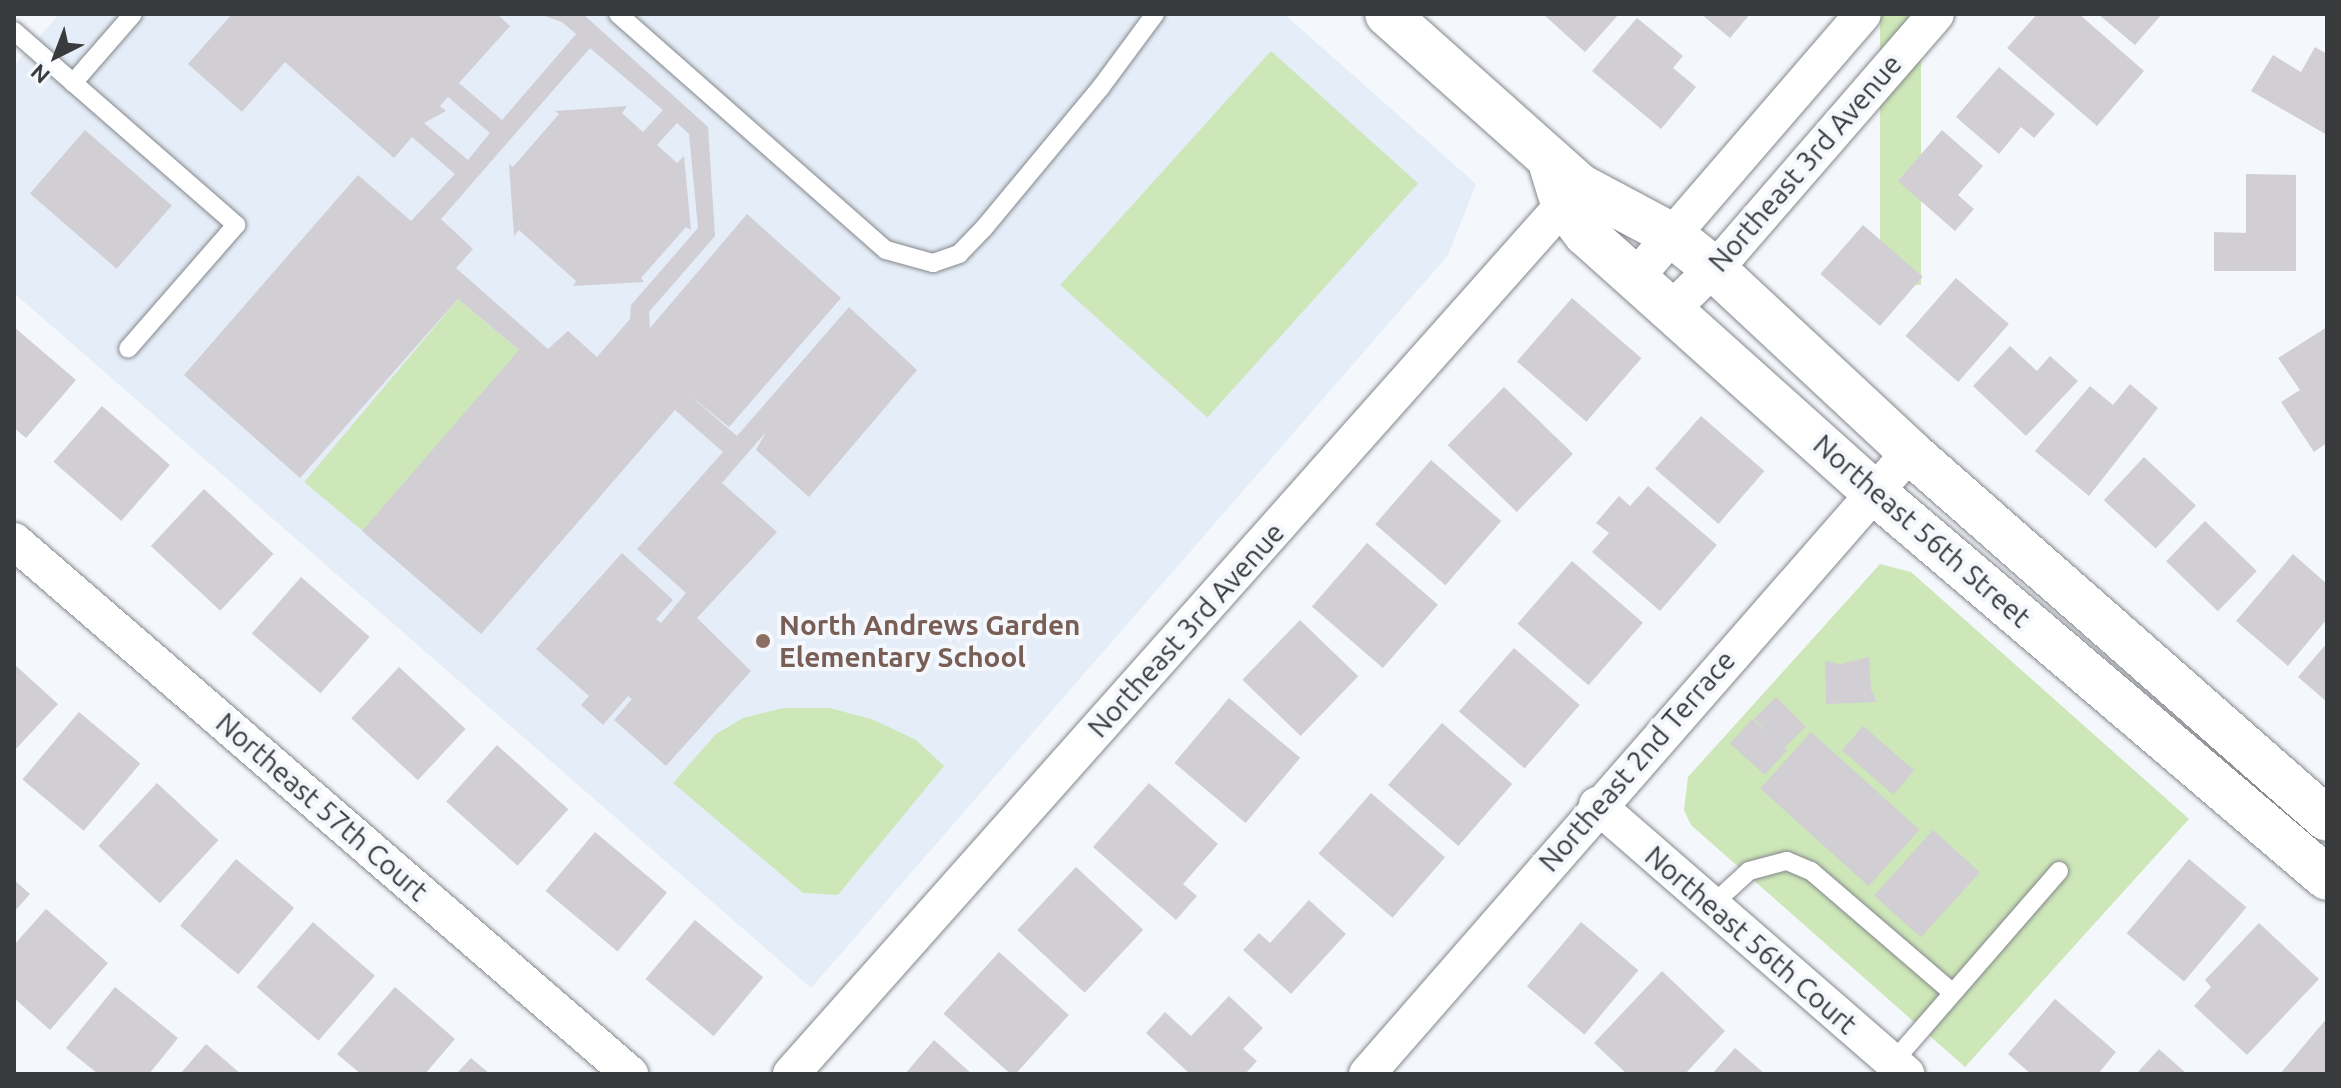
<!DOCTYPE html>
<style>
body{margin:0}
#map{position:relative;width:2341px;height:1088px;overflow:hidden;background:#f4f7fc;font-family:Ubuntu,sans-serif}
div>[style]{position:absolute}
[style*='--x']{left:calc(var(--x)*1px);top:calc(var(--y)*1px);width:calc(var(--w)*1px);rotate:calc(var(--a)*1deg)}
.built>*{inset:0;background:#e5edf8}
.green>*{inset:0;background:#cde7b8;transform-origin:0 0}
.building>*{inset:0;background:#d1cfd4;transform-origin:0 0}
.roads{filter:drop-shadow(0 0 2px #85888c) drop-shadow(0 0 2px #85888c)}
.lane>*{height:18px;margin:-9px;padding:0 9px;transform-origin:9px;border-radius:9px;background:#fff}
.street>*{height:36px;margin:-18px;padding:0 18px;transform-origin:18px;border-radius:18px;background:#fff}
.secondary>*{height:44px;margin:-22px;padding:0 22px;transform-origin:22px;border-radius:22px;background:#fff}
.dots>*{width:22px;height:22px;translate:-50% -50%;box-sizing:border-box;border:4px solid #f4f7fc;border-radius:50%}
span{translate:-50% -50%;white-space:nowrap;text-align:center;line-height:1.15;-webkit-text-stroke:8px #f4f7fc;paint-order:stroke}
.street-label{font-size:28px;color:#393a3c}
.education-label{font-size:28px;color:#785e54;font-weight:700}
.left{translate:0 -50%;text-align:left}
.frame{position:absolute;inset:0;border:16px solid #393a3c;pointer-events:none}
.north{position:absolute;left:16px;top:16px;width:80px;height:80px;-webkit-text-stroke:6px #f4f7fc;paint-order:stroke;rotate:222deg;font-size:22px;font-weight:700;line-height:32px;text-align:center;color:#393a3c}
.north::after{content:'';display:block;margin:auto;width:28px;height:36px;background:#393a3c;clip-path:polygon(50% 0,100% 100%,50% 72%,0 100%)}
</style>
<div id="map">
<div class="built">
<div style="clip-path:polygon(59px 14px,1284px 14px,1476px 184px,1448px 255px,811px 988px,14px 293px,14px 66px)"></div>
</div>
<div class="green">
<div style="left:1880px;top:14px;width:41px;height:271px"></div>
<div style="left:1271px;top:51px;width:198px;height:315px;rotate:42deg"></div>
<div style="left:458px;top:299px;width:80px;height:239px;rotate:40deg"></div>
<div style="clip-path:polygon(1880px 564px,1911px 572px,2189px 819px,1965px 1067px,1691px 825px,1684px 810px,1688px 777px)"></div>
<div style="clip-path:polygon(783px 708px,830px 708px,874px 720px,916px 740px,944px 766px,838px 895px,803px 893px,673px 783px,716px 734px,743px 718px)"></div>
</div>
<div class="building">
<div style="clip-path:polygon(evenodd,232px 14px,497px 14px,510px 26px,459px 83px,502px 120px,576px 34px,562px 22px,539px 14px,583px 14px,708px 127px,715px 236px,649px 312px,650px 328px,747px 214px,841px 298px,729px 427px,688px 394px,737px 436px,849px 307px,917px 370px,809px 497px,756px 450px,766px 432px,722px 483px,777px 532px,697px 618px,751px 671px,666px 766px,614px 720px,632px 699px,628px 696px,603px 725px,581px 705px,589px 696px,536px 649px,622px 553px,673px 600px,656px 619px,661px 623px,686px 593px,637px 549px,723px 452px,675px 410px,481px 634px,362px 531px,519px 350px,458px 299px,300px 478px,184px 375px,358px 175px,411px 221px,455px 174px,412px 137px,394px 158px,285px 62px,242px 112px,188px 64px,232px 14px,590px 48px,663px 110px,643px 132px,622px 113px,627px 106px,555px 111px,559px 114px,513px 167px,509px 164px,514px 236px,519px 230px,576px 281px,573px 286px,644px 282px,641px 278px,686px 227px,691px 230px,684px 156px,677px 163px,657px 145px,677px 123px,689px 134px,698px 228px,631px 305px,630px 319px,597px 357px,568px 331px,548px 349px,456px 268px,473px 249px,441px 219px,590px 48px,232px 14px,448px 97px,490px 133px,468px 160px,424px 123px,446px 111px,440px 106px,448px 97px)"></div>
<div style="clip-path:polygon(1543px 14px,1619px 14px,1585px 52px)"></div>
<div style="clip-path:polygon(1701px 14px,1750px 14px,1730px 38px)"></div>
<div style="clip-path:polygon(2037px 14px,2079px 14px,2144px 71px,2097px 126px,2007px 48px)"></div>
<div style="clip-path:polygon(2098px 14px,2162px 14px,2135px 45px)"></div>
<div style="clip-path:polygon(1637px 18px,1683px 56px,1673px 68px,1696px 87px,1661px 129px,1592px 71px)"></div>
<div style="clip-path:polygon(2315px 47px,2327px 54px,2327px 135px,2251px 91px,2273px 55px,2301px 72px)"></div>
<div style="clip-path:polygon(1999px 67px,2055px 114px,2034px 138px,2021px 127px,1999px 154px,1956px 117px)"></div>
<div style="left:85px;top:130px;width:115px;height:84px;rotate:41deg"></div>
<div style="clip-path:polygon(1942px 130px,1983px 166px,1958px 195px,1974px 209px,1955px 231px,1898px 181px)"></div>
<div style="clip-path:polygon(2246px 174px,2296px 175px,2296px 271px,2214px 271px,2214px 232px,2246px 233px)"></div>
<div style="left:1863px;top:225px;width:79px;height:65px;rotate:41deg"></div>
<div style="left:1956px;top:278px;width:70px;height:77px;rotate:41deg"></div>
<div style="left:1572px;top:298px;width:92px;height:84px;rotate:41deg"></div>
<div style="clip-path:polygon(14px 327px,76px 380px,26px 438px,14px 428px)"></div>
<div style="clip-path:polygon(2327px 327px,2327px 443px,2314px 452px,2281px 402px,2300px 390px,2278px 358px)"></div>
<div style="clip-path:polygon(2010px 346px,2037px 371px,2050px 356px,2078px 381px,2026px 436px,1973px 386px)"></div>
<div style="clip-path:polygon(2130px 384px,2158px 408px,2089px 496px,2035px 451px,2090px 386px,2113px 405px)"></div>
<div style="left:1504px;top:387px;width:96px;height:81px;rotate:44deg"></div>
<div style="left:102px;top:406px;width:90px;height:74px;rotate:41deg"></div>
<div style="left:1701px;top:416px;width:84px;height:70px;rotate:41deg"></div>
<div style="left:2144px;top:457px;width:71px;height:59px;rotate:43deg"></div>
<div style="left:1431px;top:460px;width:93px;height:85px;rotate:41deg"></div>
<div style="clip-path:polygon(1648px 486px,1717px 545px,1660px 611px,1592px 552px,1609px 533px,1596px 523px,1619px 496px,1630px 506px)"></div>
<div style="left:204px;top:489px;width:95px;height:78px;rotate:43deg"></div>
<div style="left:2205px;top:521px;width:72px;height:56px;rotate:44deg"></div>
<div style="left:1367px;top:543px;width:94px;height:84px;rotate:41deg"></div>
<div style="clip-path:polygon(2293px 554px,2327px 584px,2327px 619px,2288px 666px,2236px 621px)"></div>
<div style="left:1572px;top:561px;width:94px;height:83px;rotate:41deg"></div>
<div style="left:301px;top:577px;width:91px;height:75px;rotate:41deg"></div>
<div style="left:1300px;top:620px;width:81px;height:83px;rotate:44deg"></div>
<div style="clip-path:polygon(2327px 643px,2327px 702px,2298px 677px)"></div>
<div style="left:1514px;top:648px;width:87px;height:84px;rotate:41deg"></div>
<div style="clip-path:polygon(1869px 657px,1871px 689px,1877px 702px,1826px 704px,1825px 661px,1840px 664px)"></div>
<div style="clip-path:polygon(14px 664px,58px 704px,14px 751px)"></div>
<div style="left:399px;top:667px;width:91px;height:70px;rotate:43deg"></div>
<div style="left:1776px;top:697px;width:42px;height:31px;rotate:45deg"></div>
<div style="left:1229px;top:698px;width:93px;height:85px;rotate:40deg"></div>
<div style="left:79px;top:712px;width:80px;height:88px;rotate:40deg"></div>
<div style="left:1752px;top:719px;width:47px;height:33px;rotate:42deg"></div>
<div style="left:1442px;top:723px;width:93px;height:82px;rotate:41deg"></div>
<div style="left:1863px;top:726px;width:68px;height:32px;rotate:41deg"></div>
<div style="left:1811px;top:732px;width:146px;height:76px;rotate:42deg"></div>
<div style="left:497px;top:745px;width:96px;height:76px;rotate:42deg"></div>
<div style="left:157px;top:783px;width:84px;height:86px;rotate:43deg"></div>
<div style="clip-path:polygon(1149px 783px,1218px 844px,1183px 884px,1197px 896px,1176px 920px,1093px 847px)"></div>
<div style="left:1371px;top:793px;width:98px;height:80px;rotate:41deg"></div>
<div style="left:1933px;top:830px;width:63px;height:88px;rotate:42deg"></div>
<div style="left:595px;top:832px;width:94px;height:77px;rotate:40deg"></div>
<div style="left:236px;top:859px;width:76px;height:87px;rotate:40deg"></div>
<div style="left:2189px;top:859px;width:75px;height:97px;rotate:40deg"></div>
<div style="left:1076px;top:867px;width:92px;height:86px;rotate:43deg"></div>
<div style="clip-path:polygon(14px 880px,30px 894px,14px 912px)"></div>
<div style="clip-path:polygon(1309px 900px,1346px 934px,1291px 994px,1243px 950px,1259px 933px,1270px 943px)"></div>
<div style="clip-path:polygon(46px 909px,108px 963px,50px 1030px,14px 998px,14px 945px)"></div>
<div style="left:695px;top:920px;width:89px;height:77px;rotate:40deg"></div>
<div style="left:313px;top:922px;width:82px;height:86px;rotate:41deg"></div>
<div style="left:1581px;top:922px;width:75px;height:84px;rotate:40deg"></div>
<div style="clip-path:polygon(2259px 923px,2319px 979px,2247px 1055px,2194px 1006px,2211px 987px,2205px 980px)"></div>
<div style="left:999px;top:952px;width:94px;height:83px;rotate:42deg"></div>
<div style="clip-path:polygon(1662px 971px,1725px 1031px,1685px 1074px,1627px 1074px,1594px 1043px)"></div>
<div style="clip-path:polygon(115px 987px,178px 1038px,149px 1074px,98px 1074px,66px 1048px)"></div>
<div style="clip-path:polygon(395px 987px,455px 1039px,425px 1074px,361px 1074px,337px 1054px)"></div>
<div style="clip-path:polygon(1229px 996px,1263px 1028px,1243px 1049px,1257px 1061px,1245px 1074px,1190px 1074px,1146px 1033px,1165px 1012px,1191px 1036px)"></div>
<div style="clip-path:polygon(2055px 999px,2116px 1052px,2098px 1074px,2031px 1074px,2008px 1054px)"></div>
<div style="clip-path:polygon(2327px 1018px,2327px 1074px,2280px 1074px)"></div>
<div style="clip-path:polygon(934px 1040px,972px 1074px,905px 1074px)"></div>
<div style="clip-path:polygon(206px 1044px,241px 1074px,180px 1074px)"></div>
<div style="clip-path:polygon(1735px 1048px,1765px 1074px,1712px 1074px)"></div>
<div style="clip-path:polygon(2159px 1049px,2187px 1074px,2136px 1074px)"></div>
<div style="clip-path:polygon(471px 1058px,490px 1074px,456px 1074px)"></div>
</div>
<div class="roads">
<div class="lane">
<div style="--x:618;--y:14;--w:357;--a:41.4"></div>
<div style="--x:886;--y:250;--w:49;--a:15.5"></div>
<div style="--x:933;--y:263;--w:28;--a:-19"></div>
<div style="--x:959;--y:254;--w:36;--a:-46"></div>
<div style="--x:984;--y:228;--w:183;--a:-50.3"></div>
<div style="--x:1101;--y:87;--w:91;--a:-53.5"></div>
<div style="--x:14;--y:31;--w:295;--a:41.1"></div>
<div style="--x:236;--y:225;--w:164;--a:131.1"></div>
<div style="--x:73;--y:83;--w:91;--a:-49"></div>
<div style="--x:1712;--y:905;--w:50;--a:-42.6"></div>
<div style="--x:1749;--y:871;--w:39;--a:-15"></div>
<div style="--x:1787;--y:861;--w:26;--a:23"></div>
<div style="--x:1811;--y:871;--w:187;--a:40.7"></div>
<div style="--x:1893;--y:1062;--w:253;--a:-49"></div>
</div>
<div class="street">
<div style="--x:1636;--y:277;--w:347;--a:-49.2"></div>
<div style="--x:1671;--y:310;--w:81;--a:-44.5"></div>
<div style="--x:1729;--y:253;--w:316;--a:-49.1"></div>
<div style="--x:14;--y:541;--w:815;--a:40.87"></div>
<div style="--x:1597;--y:805;--w:410;--a:41"></div>
<div style="--x:791;--y:1074;--w:1188;--a:-48.38"></div>
<div style="--x:1367;--y:1074;--w:826;--a:-48.88"></div>
</div>
<div class="secondary">
<div style="--x:1387;--y:14;--w:259;--a:41.7"></div>
<div style="--x:1580;--y:186;--w:104;--a:28"></div>
<div style="--x:1672;--y:235;--w:53;--a:38.8"></div>
<div style="--x:1713;--y:268;--w:270;--a:43"></div>
<div style="--x:1910;--y:452;--w:555;--a:41.35"></div>
<div style="--x:1551;--y:165;--w:41;--a:72.9"></div>
<div style="--x:1563;--y:204;--w:38;--a:53"></div>
<div style="--x:1586;--y:234;--w:387;--a:41.9"></div>
<div style="--x:1874;--y:492;--w:595;--a:40.43"></div>
</div>
</div>
<div class="dots">
<div style="left:763px;top:641px;background:#8d6e63"></div>
</div>
<div class="street-label">
<span style="left:1805px;top:163px;rotate:-49deg">Northeast 3rd Avenue</span>
<span style="left:1922px;top:531px;rotate:41deg">Northeast 56th Street</span>
<span style="left:1186px;top:630px;rotate:-48deg">Northeast 3rd Avenue</span>
<span style="left:1637px;top:761px;rotate:-49deg">Northeast 2nd Terrace</span>
<span style="left:322px;top:807px;rotate:41deg">Northeast 57th Court</span>
<span style="left:1751px;top:940px;rotate:41deg">Northeast 56th Court</span>
</div>
<div class="education-label">
<span class="left" style="left:779px;top:641px">North Andrews Garden<br>Elementary School</span>
</div>
<div class="frame"></div>
<div class="north">N</div>
</div>
